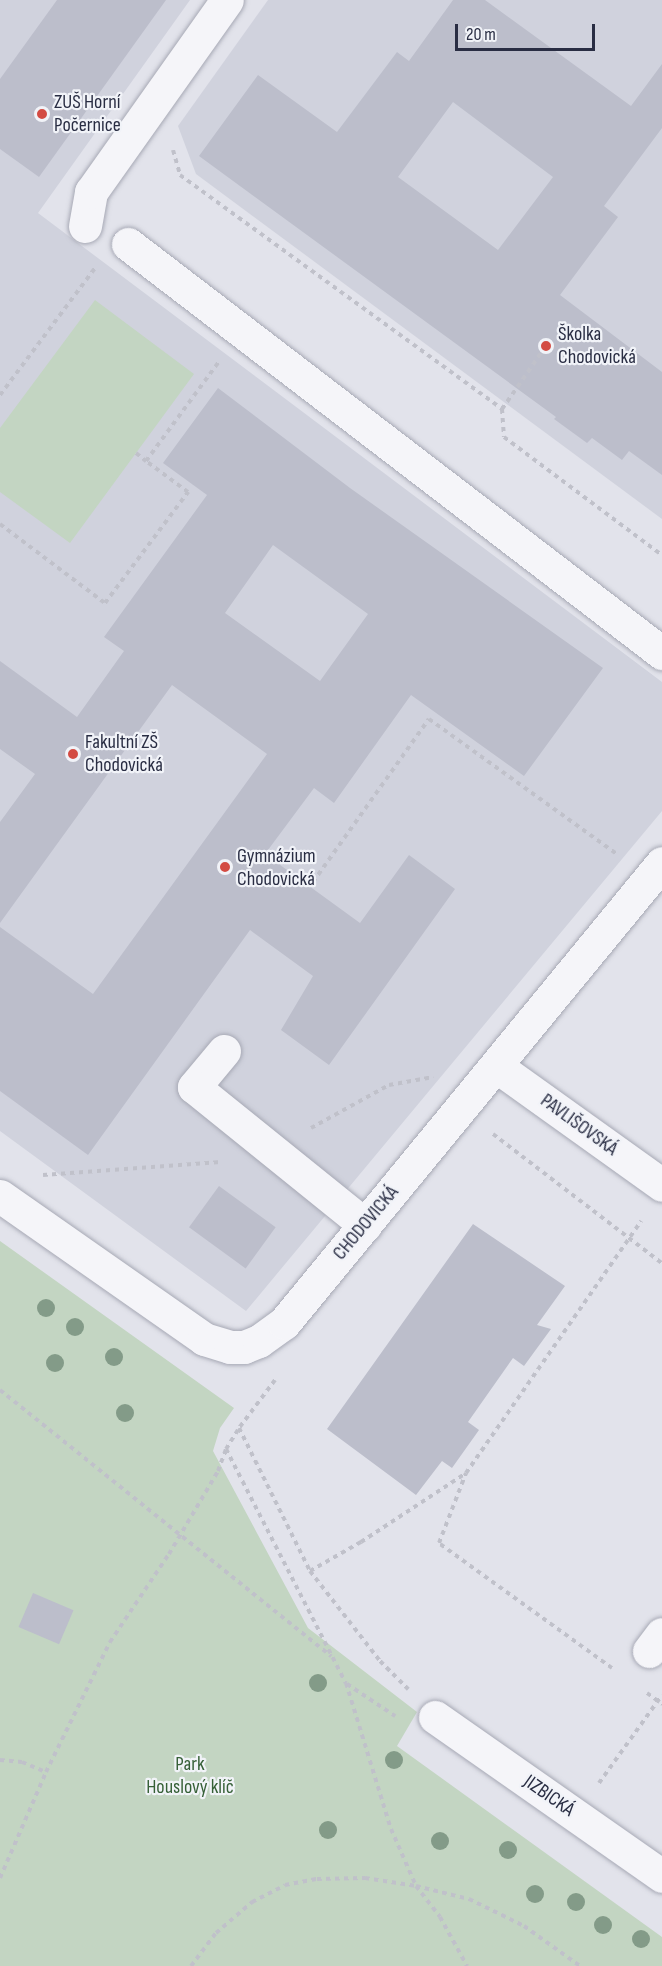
<!DOCTYPE html>
<meta charset="utf-8">
<style>
body{margin:0}
#map{position:relative;width:662px;height:1966px;overflow:hidden;background:#e2e3eb;font-family:"Sofia Sans Condensed",sans-serif}
div>[style]{position:absolute}
[style*='--x']{left:calc(var(--x)*1px);top:calc(var(--y)*1px);width:calc(var(--w)*1px);rotate:calc(var(--a)*1deg)}
.built>*{inset:0;background:#d0d2dd}
.green>*{inset:0;background:#c3d5c2}
.building>*{inset:0;background:#bcbecb;transform-origin:0 0}
.path>*{height:4px;margin-top:-2px;transform-origin:0;background:repeating-linear-gradient(90deg,#c0c1ca 0 4.5px,transparent 0 9px)}
.roads{filter:drop-shadow(0 0 2px #a7a9b5) drop-shadow(0 0 2px #a7a9b5)}
.minor>*{height:33px;margin:-16.5px;padding:0 16.5px;transform-origin:16.5px;border-radius:16.5px;background:#f5f5f9}
.trees>*{width:18px;height:18px;margin:-9px;border-radius:50%;background:#839b88}
.dots>*{width:16px;height:16px;translate:-50% -50%;box-sizing:border-box;border:3px solid #f1f3f8;border-radius:50%}
span{translate:-50% -50%;white-space:nowrap;text-align:center;line-height:1.15;-webkit-text-stroke:4.5px #f1f3f8;paint-order:stroke}
.poi-label{font-size:20px;color:#292d43}
.left{translate:0 -50%;text-align:left}
.street-label{font-size:20px;color:#292d43}
.park-label{font-size:20px;color:#366037}
.scale{position:absolute;left:455px;top:24px;width:140px;height:27px;box-sizing:border-box;border:3px solid #292d43;border-top:0;padding-left:8px;font-size:18px;line-height:21px;white-space:nowrap;color:#292d43;-webkit-text-stroke:4px #f1f3f8;paint-order:stroke}
</style>
<div id="map">
<div class="built">
<div style="clip-path:polygon(0 0,190px 0,38px 213px,662px 682px,662px 811px,246px 1311px,0 1131px)"></div>
<div style="clip-path:polygon(268px 0,662px 0,662px 519px,196px 174px,178px 126px)"></div>
</div>
<div class="green">
<div style="clip-path:polygon(95px 300px,194px 374px,70px 543px,0 492px,0 428px)"></div>
<div style="clip-path:polygon(0 1241px,234px 1408px,220px 1428px,213px 1451px,308px 1628px,417px 1712px,397px 1746px,662px 1937px,662px 1966px,0 1966px)"></div>
</div>
<div class="building">
<div style="clip-path:polygon(57px 0,166px 0,39px 177px,0 149px,0 79px)"></div>
<div style="clip-path:polygon(evenodd,453px 0,485px 0,631px 106px,662px 64px,662px 128px,604px 206px,618px 217px,560px 295px,662px 372px,662px 475px,629px 451px,622px 460px,592px 438px,587px 443px,554px 419px,556px 417px,199px 156px,258px 75px,337px 132px,397px 52px,409px 61px,453px 0,453px 102px,553px 177px,498px 250px,398px 177px,453px 102px)"></div>
<div style="clip-path:polygon(evenodd,218px 388px,350px 488px,603px 668px,524px 776px,411px 695px,334px 803px,314px 788px,265px 854px,360px 923px,409px 855px,455px 889px,329px 1065px,281px 1030px,313px 976px,250px 930px,88px 1155px,0 1091px,0 927px,93px 994px,267px 754px,172px 685px,0 923px,0 822px,35px 774px,0 749px,0 661px,77px 717px,124px 651px,104px 637px,207px 495px,163px 463px,218px 388px,273px 545px,368px 614px,320px 681px,225px 613px,273px 545px)"></div>
<div style="left:219px;top:1186px;width:70px;height:51px;rotate:36deg"></div>
<div style="clip-path:polygon(473px 1224px,565px 1286px,537px 1325px,551px 1329px,524px 1366px,513px 1358px,468px 1422px,479px 1430px,452px 1468px,442px 1461px,416px 1495px,327px 1429px)"></div>
<div style="left:33px;top:1593px;width:44px;height:37px;rotate:23deg"></div>
</div>
<div class="path">
<div style="--x:173;--y:150;--w:26;--a:74"></div>
<div style="--x:180;--y:175;--w:398;--a:36"></div>
<div style="--x:502;--y:409;--w:28;--a:86"></div>
<div style="--x:504;--y:437;--w:197;--a:36.8"></div>
<div style="--x:0;--y:395;--w:159;--a:-53.2"></div>
<div style="--x:502;--y:409;--w:68;--a:-55.1"></div>
<div style="--x:136;--y:453;--w:13;--a:39"></div>
<div style="--x:0;--y:524;--w:131;--a:37"></div>
<div style="--x:105;--y:603;--w:139;--a:-53.2"></div>
<div style="--x:188;--y:492;--w:52;--a:-143.6"></div>
<div style="--x:146;--y:461;--w:122;--a:-53.7"></div>
<div style="--x:313;--y:882;--w:200;--a:-54.6"></div>
<div style="--x:429;--y:719;--w:231;--a:35.7"></div>
<div style="--x:311;--y:1128;--w:89;--a:-28.9"></div>
<div style="--x:389;--y:1085;--w:45;--a:-10.3"></div>
<div style="--x:493;--y:1134;--w:213;--a:37.4"></div>
<div style="--x:43;--y:1175;--w:178;--a:-4.2"></div>
<div style="--x:275;--y:1380;--w:60;--a:126.9"></div>
<div style="--x:239;--y:1428;--w:160;--a:63.6"></div>
<div style="--x:310;--y:1571;--w:114;--a:52.1"></div>
<div style="--x:380;--y:1661;--w:40;--a:45"></div>
<div style="--x:0;--y:1390;--w:425;--a:38.8"></div>
<div style="--x:226;--y:1449;--w:263;--a:62.9"></div>
<div style="--x:346;--y:1683;--w:153;--a:72.9"></div>
<div style="--x:391;--y:1829;--w:62;--a:66.3"></div>
<div style="--x:416;--y:1886;--w:39;--a:52"></div>
<div style="--x:440;--y:1917;--w:56;--a:61.1"></div>
<div style="--x:310;--y:1571;--w:59;--a:-29.6"></div>
<div style="--x:361;--y:1542;--w:126;--a:-33.3"></div>
<div style="--x:612;--y:1668;--w:213;--a:-144.2"></div>
<div style="--x:439;--y:1543;--w:75;--a:-68.9"></div>
<div style="--x:466;--y:1473;--w:307;--a:-55.2"></div>
<div style="--x:347;--y:1684;--w:58;--a:33.7"></div>
<div style="--x:647;--y:1693;--w:19;--a:36"></div>
<div style="--x:0;--y:1760;--w:22;--a:5"></div>
<div style="--x:22;--y:1762;--w:26;--a:23"></div>
<div style="--x:599;--y:1783;--w:108;--a:-54.4"></div>
<div style="--x:0;--y:1878;--w:116;--a:-66.5"></div>
<div style="--x:46;--y:1772;--w:145;--a:-63.8"></div>
<div style="--x:110;--y:1642;--w:106;--a:-56.2"></div>
<div style="--x:169;--y:1554;--w:96;--a:-59.4"></div>
<div style="--x:218;--y:1471;--w:23;--a:-70"></div>
<div style="--x:226;--y:1449;--w:25;--a:-58"></div>
<div style="--x:191;--y:1966;--w:41;--a:-52.9"></div>
<div style="--x:216;--y:1933;--w:48;--a:-40.7"></div>
<div style="--x:252;--y:1902;--w:37;--a:-27"></div>
<div style="--x:285;--y:1885;--w:33;--a:-11"></div>
<div style="--x:317;--y:1879;--w:48;--a:-1.2"></div>
<div style="--x:365;--y:1878;--w:52;--a:8.9"></div>
<div style="--x:416;--y:1886;--w:55;--a:13.8"></div>
<div style="--x:469;--y:1899;--w:61;--a:26.1"></div>
<div style="--x:524;--y:1926;--w:69;--a:35.5"></div>
</div>
<div class="roads">
<div class="minor">
<div style="--x:85;--y:226;--w:35;--a:-80"></div>
<div style="--x:91;--y:192;--w:235;--a:-54.7"></div>
<div style="--x:128;--y:244;--w:673;--a:37.45"></div>
<div style="--x:224;--y:1051;--w:47;--a:129.8"></div>
<div style="--x:194;--y:1087;--w:220;--a:38.9"></div>
<div style="--x:496;--y:1066;--w:204;--a:35.6"></div>
<div style="--x:0;--y:1196;--w:249;--a:35"></div>
<div style="--x:204;--y:1339;--w:27;--a:17"></div>
<div style="--x:230;--y:1347;--w:14;--a:0"></div>
<div style="--x:244;--y:1347;--w:16;--a:-22"></div>
<div style="--x:259;--y:1341;--w:31;--a:-36"></div>
<div style="--x:284;--y:1323;--w:595;--a:-50.59"></div>
<div style="--x:649;--y:1651;--w:21;--a:-53"></div>
<div style="--x:435;--y:1717;--w:277;--a:35"></div>
</div>
</div>
<div class="trees">
<div style="left:46px;top:1308px"></div>
<div style="left:75px;top:1327px"></div>
<div style="left:114px;top:1357px"></div>
<div style="left:55px;top:1363px"></div>
<div style="left:125px;top:1413px"></div>
<div style="left:318px;top:1683px"></div>
<div style="left:394px;top:1760px"></div>
<div style="left:328px;top:1830px"></div>
<div style="left:440px;top:1841px"></div>
<div style="left:508px;top:1850px"></div>
<div style="left:535px;top:1894px"></div>
<div style="left:576px;top:1902px"></div>
<div style="left:603px;top:1925px"></div>
<div style="left:641px;top:1939px"></div>
</div>
<div class="dots">
<div style="left:42px;top:114px;background:#d34b43"></div>
<div style="left:546px;top:346px;background:#d34b43"></div>
<div style="left:73px;top:754px;background:#d34b43"></div>
<div style="left:225px;top:867px;background:#d34b43"></div>
</div>
<div class="poi-label">
<span class="left" style="left:54px;top:114px">ZUŠ Horní<br>Počernice</span>
<span class="left" style="left:558px;top:346px">Školka<br>Chodovická</span>
<span class="left" style="left:85px;top:754px">Fakultní ZŠ<br>Chodovická</span>
<span class="left" style="left:237px;top:868px">Gymnázium<br>Chodovická</span>
</div>
<div class="street-label">
<span style="left:579px;top:1125px;rotate:36deg">PAVLIŠOVSKÁ</span>
<span style="left:366px;top:1223px;rotate:-50deg">CHODOVICKÁ</span>
<span style="left:549px;top:1796px;rotate:35deg">JIZBICKÁ</span>
</div>
<div class="park-label">
<span style="left:190px;top:1776px">Park<br>Houslový klíč</span>
</div>
<div class="scale">20 m</div>
</div>
